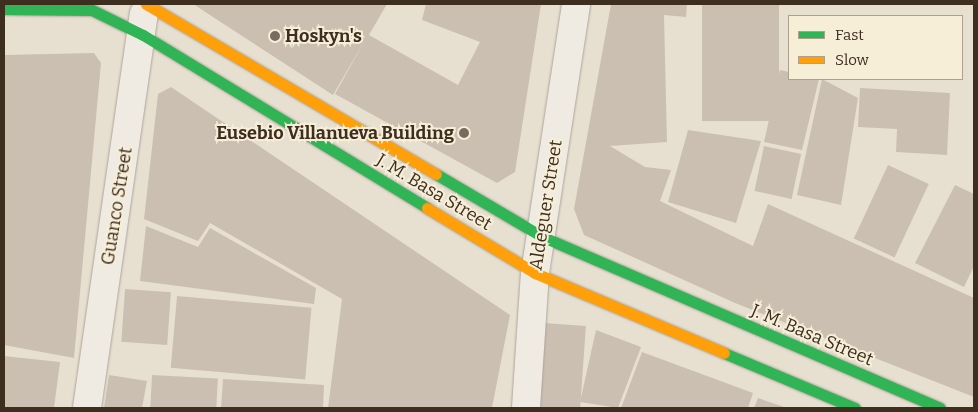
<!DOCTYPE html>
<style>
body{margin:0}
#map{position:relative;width:978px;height:412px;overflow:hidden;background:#e7e0d1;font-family:Bitter,serif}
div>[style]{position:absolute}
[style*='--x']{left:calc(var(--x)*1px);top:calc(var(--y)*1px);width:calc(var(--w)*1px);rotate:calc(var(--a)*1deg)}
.building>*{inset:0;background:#cbbfb2;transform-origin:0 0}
.roads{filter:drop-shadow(0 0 1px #ada599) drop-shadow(0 0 1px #ada599)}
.street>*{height:28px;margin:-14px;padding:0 14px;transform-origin:14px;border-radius:14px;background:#efebe3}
.fast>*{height:11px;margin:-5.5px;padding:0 5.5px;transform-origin:5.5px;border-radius:5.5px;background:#30b455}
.slow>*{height:11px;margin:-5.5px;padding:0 5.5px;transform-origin:5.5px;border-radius:5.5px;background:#ff9f0a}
.dots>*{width:14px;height:14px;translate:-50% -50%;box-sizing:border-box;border:2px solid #f7eed8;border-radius:50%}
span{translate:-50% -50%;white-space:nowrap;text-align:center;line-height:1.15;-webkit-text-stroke:4px #f7eed8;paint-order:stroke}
.poi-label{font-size:18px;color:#3d2e20;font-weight:700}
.left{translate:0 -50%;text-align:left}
.right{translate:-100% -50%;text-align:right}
.street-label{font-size:18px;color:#3d2e20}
.frame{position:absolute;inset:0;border:5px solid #3d2e20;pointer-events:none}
.legend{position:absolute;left:788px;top:15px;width:175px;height:65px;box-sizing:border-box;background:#f7eed8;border:1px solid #ada18e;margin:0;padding:6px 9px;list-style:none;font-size:15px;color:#3d2e20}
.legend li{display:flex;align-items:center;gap:10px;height:25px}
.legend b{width:25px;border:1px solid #ada18e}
</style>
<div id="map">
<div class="building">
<div style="clip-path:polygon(193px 4px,387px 4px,369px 35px,458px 85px,480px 42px,422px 20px,426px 4px,541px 4px,515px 172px,497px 183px,335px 94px,365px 40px,333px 95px)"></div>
<div style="clip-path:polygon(611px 4px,687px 4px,686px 17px,664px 15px,667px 142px,610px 146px,645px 167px,671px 170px,660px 201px,753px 246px,768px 204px,974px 298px,974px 397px,735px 303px,584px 235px,574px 209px)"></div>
<div style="left:702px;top:4px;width:77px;height:117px"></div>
<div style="clip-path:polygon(94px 53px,101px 63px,74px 358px,4px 345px,4px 55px)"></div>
<div style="clip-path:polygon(780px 70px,789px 72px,789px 79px,819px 79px,802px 150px,764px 142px)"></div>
<div style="clip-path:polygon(822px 79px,858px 98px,841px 205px,797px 195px)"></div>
<div style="clip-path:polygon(171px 87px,510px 315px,492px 408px,328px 408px,342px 299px,210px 223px,198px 241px,144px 219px,158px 94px)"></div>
<div style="clip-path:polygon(860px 88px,950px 93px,947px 155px,896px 152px,897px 129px,858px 127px)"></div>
<div style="clip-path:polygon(688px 130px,761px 141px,736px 223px,668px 202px)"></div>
<div style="left:764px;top:146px;width:38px;height:46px;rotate:12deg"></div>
<div style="left:888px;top:165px;width:45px;height:81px;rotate:25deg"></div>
<div style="clip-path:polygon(955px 185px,974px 194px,974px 266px,964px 287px,915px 263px)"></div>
<div style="clip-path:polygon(146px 226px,198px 247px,210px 228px,316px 288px,314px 304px,140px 281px)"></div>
<div style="left:125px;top:289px;width:46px;height:53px;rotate:4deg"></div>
<div style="left:177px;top:296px;width:135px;height:72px;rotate:5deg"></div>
<div style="left:544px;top:323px;width:42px;height:85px;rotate:4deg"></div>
<div style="clip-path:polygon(596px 330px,641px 347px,618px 408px,580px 402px)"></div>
<div style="clip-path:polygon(642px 352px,753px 393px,748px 408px,621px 408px)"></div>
<div style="clip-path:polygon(4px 356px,60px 362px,54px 408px,4px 408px)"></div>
<div style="clip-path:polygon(109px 375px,147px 381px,142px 408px,104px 408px)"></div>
<div style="left:152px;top:375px;width:66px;height:33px;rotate:3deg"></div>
<div style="clip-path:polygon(223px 379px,324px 385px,323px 408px,221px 408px)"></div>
<div style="clip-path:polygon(758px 398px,784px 407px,783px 408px,754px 408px)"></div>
</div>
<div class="roads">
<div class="street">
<div style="--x:87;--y:408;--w:398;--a:-81.8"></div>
<div style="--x:526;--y:408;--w:135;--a:-86.2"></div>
<div style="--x:535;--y:273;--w:272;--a:-81.3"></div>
</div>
<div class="fast">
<div style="--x:4;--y:9;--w:88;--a:0.7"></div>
<div style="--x:92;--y:10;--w:57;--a:26.1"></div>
<div style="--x:143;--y:35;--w:333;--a:31.3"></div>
<div style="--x:436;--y:174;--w:124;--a:30.5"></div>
<div style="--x:543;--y:237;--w:432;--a:23.3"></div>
<div style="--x:724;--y:353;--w:142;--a:22.8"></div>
</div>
<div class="slow">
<div style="--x:146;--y:4;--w:336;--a:30.4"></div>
<div style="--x:427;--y:208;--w:126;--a:31"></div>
<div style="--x:535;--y:273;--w:205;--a:22.9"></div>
</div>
</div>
<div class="dots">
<div style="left:275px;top:36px;background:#786c5e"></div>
<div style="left:464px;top:133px;background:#786c5e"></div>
</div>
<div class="poi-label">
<span class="left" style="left:285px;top:36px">Hoskyn's</span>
<span class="right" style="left:454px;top:133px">Eusebio Villanueva Building</span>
</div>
<div class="street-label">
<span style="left:434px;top:192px;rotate:31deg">J. M. Basa Street</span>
<span style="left:546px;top:205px;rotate:-81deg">Aldeguer Street</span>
<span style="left:117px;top:206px;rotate:-81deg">Guanco Street</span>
<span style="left:812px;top:335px;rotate:23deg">J. M. Basa Street</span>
</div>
<div class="frame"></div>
<ul class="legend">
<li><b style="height:6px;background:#30b455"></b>Fast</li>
<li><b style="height:6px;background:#ff9f0a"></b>Slow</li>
</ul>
</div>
